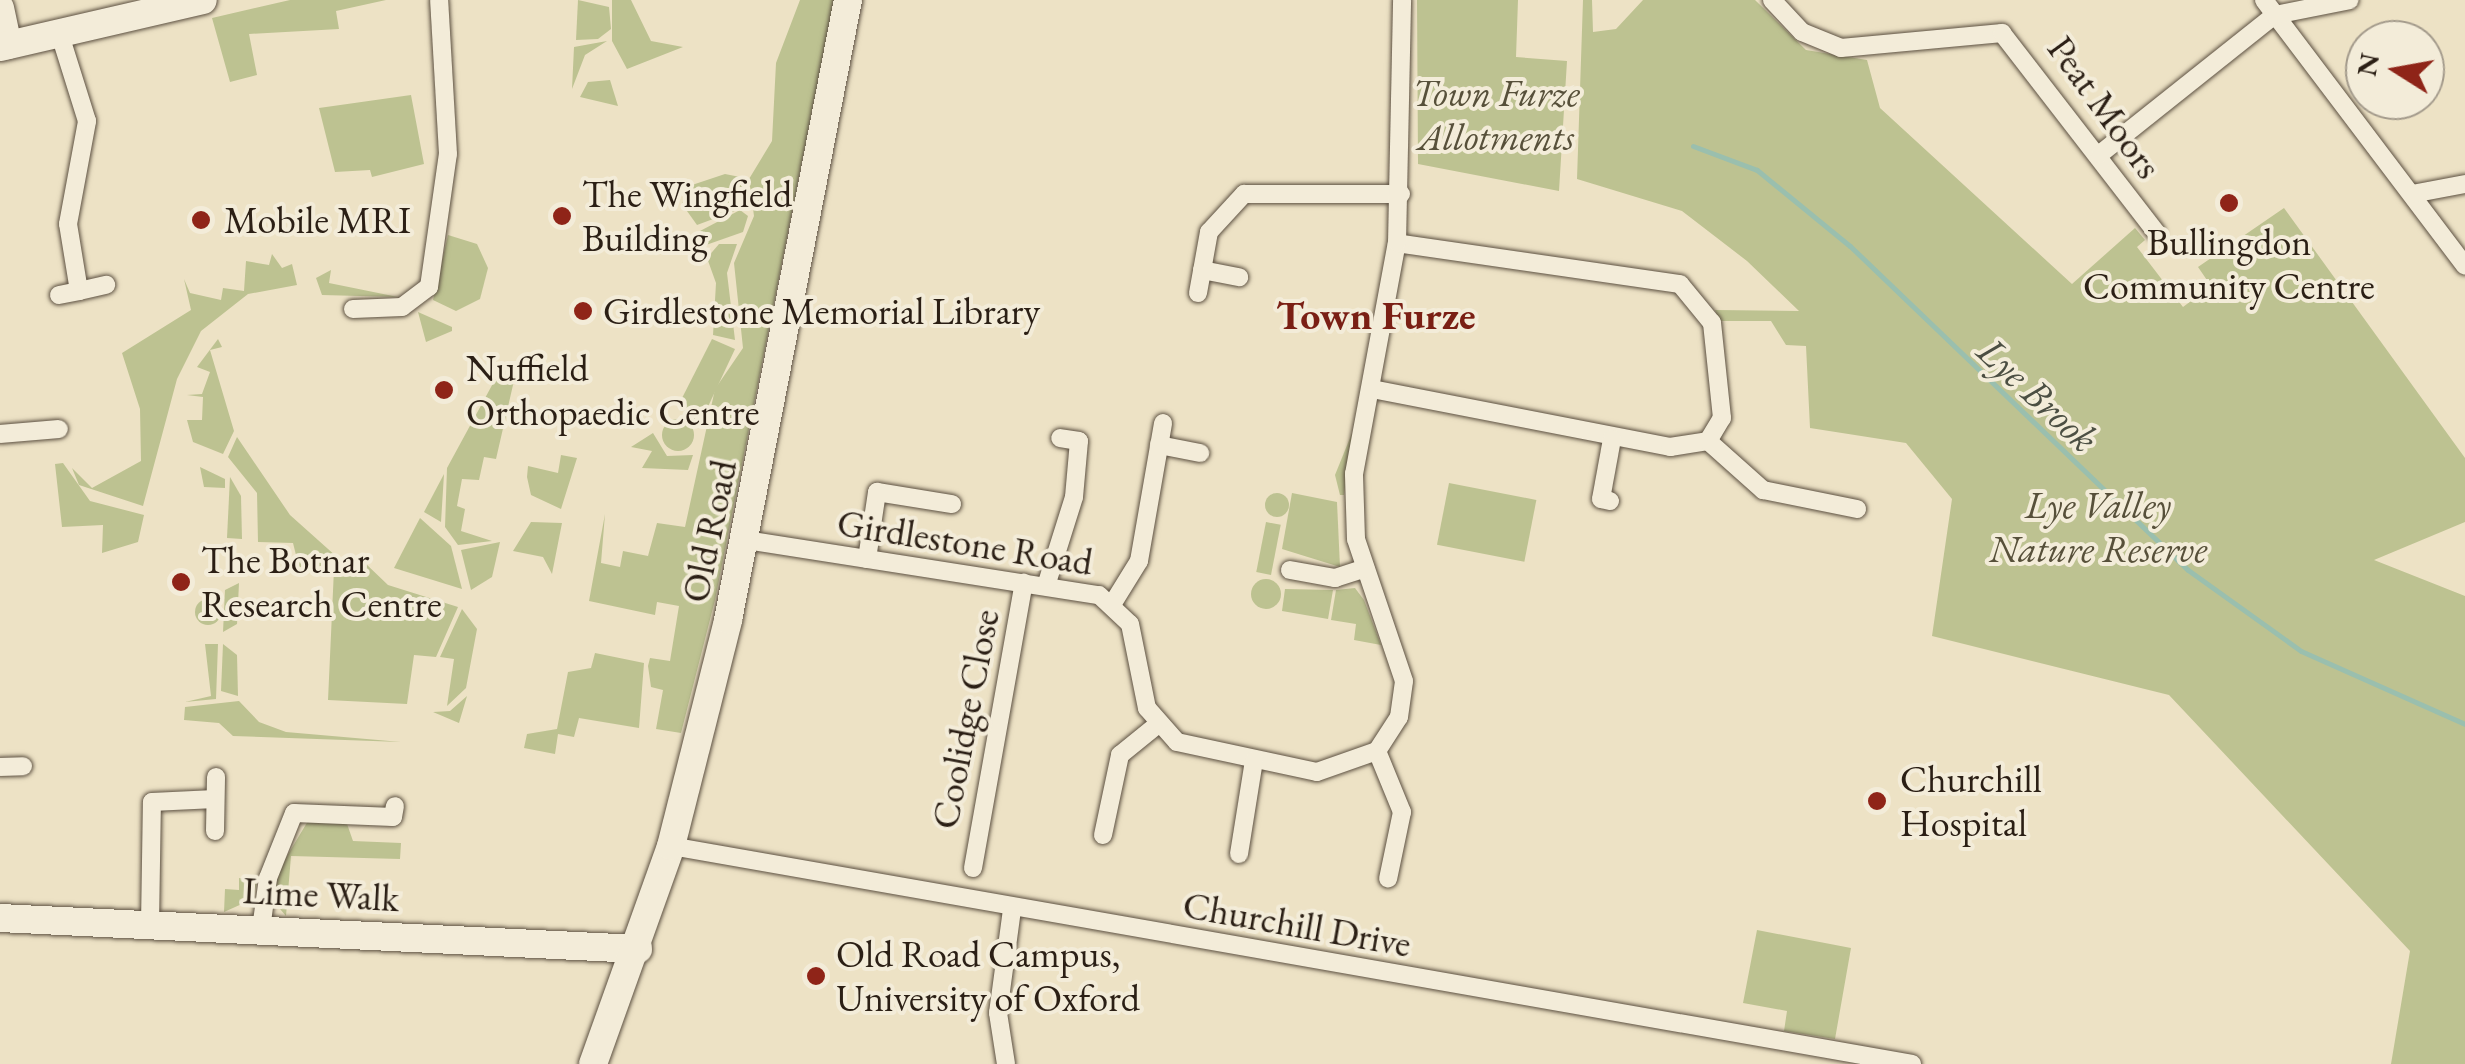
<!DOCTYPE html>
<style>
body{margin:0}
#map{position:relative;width:2465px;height:1064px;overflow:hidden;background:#ede2c5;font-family:"EB Garamond",serif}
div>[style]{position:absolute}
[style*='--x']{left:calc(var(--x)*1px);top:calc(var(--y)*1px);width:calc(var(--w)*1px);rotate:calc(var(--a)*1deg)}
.green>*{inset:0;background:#bdc291;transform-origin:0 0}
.round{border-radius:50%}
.stream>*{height:5px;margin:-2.5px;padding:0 2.5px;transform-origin:2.5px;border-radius:2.5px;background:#9abfae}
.roads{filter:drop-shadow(0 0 2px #5c5041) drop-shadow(0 0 2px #5c5041)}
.street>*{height:18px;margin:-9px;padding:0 9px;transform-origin:9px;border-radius:9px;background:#f3ecd9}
.secondary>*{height:28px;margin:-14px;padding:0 14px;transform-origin:14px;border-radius:14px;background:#f3ecd9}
.dots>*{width:28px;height:28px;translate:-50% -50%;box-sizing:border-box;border:5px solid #f3ecd9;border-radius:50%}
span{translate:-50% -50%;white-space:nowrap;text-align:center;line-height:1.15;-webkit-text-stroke:8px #f3ecd9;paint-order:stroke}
.park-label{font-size:38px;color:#57503a;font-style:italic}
.street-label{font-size:38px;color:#2b1f15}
.poi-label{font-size:38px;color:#2b1f15}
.left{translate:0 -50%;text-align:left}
.neighbourhood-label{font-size:40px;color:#7a1f14;font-weight:700}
.water-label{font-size:40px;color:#4c4f43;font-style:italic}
.north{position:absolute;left:2345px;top:20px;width:100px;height:100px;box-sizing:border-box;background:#f3ecd9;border:2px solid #a39a8b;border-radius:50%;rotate:281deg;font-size:28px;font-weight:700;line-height:40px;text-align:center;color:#2b1f15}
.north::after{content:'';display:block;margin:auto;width:35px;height:45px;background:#8f2418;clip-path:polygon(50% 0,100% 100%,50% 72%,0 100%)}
</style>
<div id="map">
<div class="green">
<div style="clip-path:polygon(290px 0,386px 0,336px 11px,339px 29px,249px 34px,257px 75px,230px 82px,212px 18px)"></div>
<div style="clip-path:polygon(578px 0,609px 7px,611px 29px,598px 39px,576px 40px)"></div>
<div style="clip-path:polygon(612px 0,631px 0,651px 41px,683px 47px,627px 69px,612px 41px)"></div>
<div style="clip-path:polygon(800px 0,834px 0,715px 600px,681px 733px,656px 729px,663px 690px,651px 687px,648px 666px,650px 658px,670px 661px,679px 606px,657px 602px,655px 615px,589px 601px,605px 514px,601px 563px,620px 567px,623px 551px,648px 556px,657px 523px,685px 527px,715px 389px,743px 348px,734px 263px,754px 216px,749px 179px,772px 141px,776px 63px)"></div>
<div style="clip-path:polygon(1417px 0,1518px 0,1516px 57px,1567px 61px,1559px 191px,1418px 164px)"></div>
<div style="clip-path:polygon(1583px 0,1592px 0,1593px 32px,1616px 29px,1643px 0,1755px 0,1806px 50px,1867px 60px,1880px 108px,2072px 284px,2135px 228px,2145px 240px,2137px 247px,2183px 307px,2211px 286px,2198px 267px,2284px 208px,2465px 458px,2465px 522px,2374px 560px,2465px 596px,2465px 1064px,2391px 1064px,2410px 951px,2169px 695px,1932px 636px,1952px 499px,1906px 443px,1810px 428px,1806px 346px,1786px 345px,1771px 321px,1719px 321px,1715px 310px,1799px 311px,1747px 261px,1682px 211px,1577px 179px)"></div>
<div style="clip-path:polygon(607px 41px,585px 55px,572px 89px,574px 47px)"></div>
<div style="clip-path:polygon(610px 80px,618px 106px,580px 97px,588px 82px)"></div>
<div style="clip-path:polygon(411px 95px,424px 164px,372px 177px,370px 170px,335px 172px,319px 108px)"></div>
<div style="clip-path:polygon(725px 174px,740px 177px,748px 206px,697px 225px,682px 204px,689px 186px)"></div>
<div style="clip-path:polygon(740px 210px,748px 216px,743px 232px,706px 245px,700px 231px)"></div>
<div style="clip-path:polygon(448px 235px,477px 244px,488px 268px,480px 299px,456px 311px,433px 300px)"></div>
<div style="clip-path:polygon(719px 244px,737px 244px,727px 273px,735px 340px,713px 335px,716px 283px,707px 258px)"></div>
<div style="clip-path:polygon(272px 254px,282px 268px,292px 264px,297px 285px,248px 294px,201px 331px,177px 379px,143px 506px,79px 485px,72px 468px,92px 488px,141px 461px,140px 409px,122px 353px,191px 310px,184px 279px,190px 293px,221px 300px,223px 288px,244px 291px,246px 261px,269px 265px)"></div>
<div style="clip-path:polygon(331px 270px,329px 283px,398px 297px,322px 295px,316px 278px)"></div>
<div style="clip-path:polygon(418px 312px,452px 327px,452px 331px,426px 342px)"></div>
<div style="clip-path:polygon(218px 339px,222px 347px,210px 350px,234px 431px,223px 454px,193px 442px,187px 420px,202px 420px,203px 397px,187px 395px,202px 394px,210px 372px,197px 367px)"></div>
<div style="clip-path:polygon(712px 339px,735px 349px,698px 428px,679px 404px)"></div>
<div style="clip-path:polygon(503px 365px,516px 372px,496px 459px,484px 457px,479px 480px,462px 479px,457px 506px,465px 509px,461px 531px,492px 541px,458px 545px,445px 527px,447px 468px)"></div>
<div class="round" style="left:662px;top:419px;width:32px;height:32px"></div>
<div style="clip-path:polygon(653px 433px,667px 456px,693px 455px,688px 470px,642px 468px,652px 451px,631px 447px)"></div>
<div style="clip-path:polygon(1352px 433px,1344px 495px,1340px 495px,1335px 475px)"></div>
<div style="clip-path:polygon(237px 437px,290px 515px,356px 574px,365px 563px,388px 585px,458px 607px,436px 657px,414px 655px,407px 704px,328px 700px,334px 569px,299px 567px,293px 543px,258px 542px,257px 493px,228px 457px)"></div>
<div style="clip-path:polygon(561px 455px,577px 458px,561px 509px,531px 495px,527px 477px,528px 466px,558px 473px)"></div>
<div style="clip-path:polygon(63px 463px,90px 501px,144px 515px,138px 542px,102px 553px,103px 525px,62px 527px,55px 464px)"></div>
<div style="clip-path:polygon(200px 467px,225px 479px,225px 488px,204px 487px)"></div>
<div style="clip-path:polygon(444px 474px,441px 522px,424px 512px)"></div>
<div style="clip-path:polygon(230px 477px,241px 496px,242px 539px,227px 538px)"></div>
<div style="left:1449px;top:483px;width:89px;height:63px;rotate:11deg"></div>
<div class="round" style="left:1265px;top:493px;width:24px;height:24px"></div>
<div style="clip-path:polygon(1292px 493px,1337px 502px,1340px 567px,1282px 549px)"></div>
<div style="clip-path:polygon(420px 518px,451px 546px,462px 589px,394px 568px)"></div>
<div style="clip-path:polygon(531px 522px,562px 523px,552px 574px,543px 557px,513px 551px)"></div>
<div style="left:1266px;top:522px;width:15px;height:51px;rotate:11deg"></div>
<div style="clip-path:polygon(500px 542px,492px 577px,471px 590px,461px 550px)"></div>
<div class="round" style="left:1251px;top:579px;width:30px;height:30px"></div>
<div style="clip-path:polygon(239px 583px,237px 624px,223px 632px,225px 590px)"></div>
<div style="clip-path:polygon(1355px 588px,1364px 600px,1381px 645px,1354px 640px,1356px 624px,1331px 620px,1336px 590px)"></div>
<div style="clip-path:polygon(1285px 589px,1333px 590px,1328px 619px,1282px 611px)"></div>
<div class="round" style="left:195px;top:599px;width:26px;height:26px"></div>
<div style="clip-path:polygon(462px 609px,477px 629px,466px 688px,447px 706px,454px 659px,440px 657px)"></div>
<div style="clip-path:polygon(205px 644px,218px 644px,216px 699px,185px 702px,211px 696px)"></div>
<div style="clip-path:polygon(223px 644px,237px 655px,238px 696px,221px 691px)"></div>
<div style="clip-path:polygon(595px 653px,644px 663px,639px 728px,579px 718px,574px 737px,558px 734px,555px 754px,524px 748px,527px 734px,557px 729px,568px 672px,591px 668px)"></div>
<div style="clip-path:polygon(467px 696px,459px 723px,433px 712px,450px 711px)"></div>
<div style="clip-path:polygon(239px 701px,259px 722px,286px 732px,401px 742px,233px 736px,219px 723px,184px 720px,185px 707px)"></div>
<div style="clip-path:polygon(308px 821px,346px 821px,353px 841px,401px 843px,400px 859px,291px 856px,286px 916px,269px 896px,272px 881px)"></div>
<div style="clip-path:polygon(239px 878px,257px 881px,253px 899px,224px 912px,225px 889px,239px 890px)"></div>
<div style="clip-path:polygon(1757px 930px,1851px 948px,1835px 1039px,1784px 1031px,1787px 1011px,1743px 1003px)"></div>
</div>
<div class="stream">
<div style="--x:1693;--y:146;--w:68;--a:20.6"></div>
<div style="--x:1757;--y:170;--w:120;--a:39.3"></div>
<div style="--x:1850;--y:246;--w:468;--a:43.8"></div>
<div style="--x:2188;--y:570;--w:139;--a:35.6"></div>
<div style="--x:2301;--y:651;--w:180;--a:24"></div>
</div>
<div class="roads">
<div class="street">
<div style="--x:1772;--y:0;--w:44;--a:46.8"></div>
<div style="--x:1802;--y:32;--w:42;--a:22.3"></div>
<div style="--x:1841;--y:48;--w:162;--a:-5.3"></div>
<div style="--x:2002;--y:33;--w:252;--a:52.3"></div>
<div style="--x:2264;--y:0;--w:333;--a:52.9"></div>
<div style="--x:2100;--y:154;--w:223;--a:-38.5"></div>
<div style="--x:2275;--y:15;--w:76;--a:-11.3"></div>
<div style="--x:2412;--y:194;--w:54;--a:-10.7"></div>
<div style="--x:1202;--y:270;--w:38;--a:11"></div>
<div style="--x:79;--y:291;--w:28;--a:-13"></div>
<div style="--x:1198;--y:293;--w:62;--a:-79.8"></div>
<div style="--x:1209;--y:232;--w:52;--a:-47.4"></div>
<div style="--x:1244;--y:194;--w:157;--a:0"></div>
<div style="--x:59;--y:295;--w:20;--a:-11"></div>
<div style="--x:79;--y:291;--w:68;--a:-99.3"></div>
<div style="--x:68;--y:224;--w:105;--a:-79.5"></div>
<div style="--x:87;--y:121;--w:90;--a:-107.4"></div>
<div style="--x:353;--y:309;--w:49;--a:-2.3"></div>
<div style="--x:402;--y:307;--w:34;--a:-37"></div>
<div style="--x:429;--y:287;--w:134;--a:-81.9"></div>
<div style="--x:448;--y:154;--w:154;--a:-93.3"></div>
<div style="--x:1372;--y:389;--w:304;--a:11"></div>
<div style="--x:1670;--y:447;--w:38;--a:-9"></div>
<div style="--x:1708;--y:441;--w:27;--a:-59"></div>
<div style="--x:1722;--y:418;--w:96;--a:-96"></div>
<div style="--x:1712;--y:323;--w:50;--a:-129.4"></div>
<div style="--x:1680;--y:284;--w:286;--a:-171.8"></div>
<div style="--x:0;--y:434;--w:59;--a:-4.8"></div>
<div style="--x:1708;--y:441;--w:74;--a:41.7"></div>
<div style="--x:1763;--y:490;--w:96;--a:11.4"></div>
<div style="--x:1159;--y:445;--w:42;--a:11"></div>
<div style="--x:1610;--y:501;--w:9;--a:-167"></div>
<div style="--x:1601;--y:499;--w:61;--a:-79.6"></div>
<div style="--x:746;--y:540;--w:357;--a:8.9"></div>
<div style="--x:1099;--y:595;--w:42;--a:43.1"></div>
<div style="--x:1130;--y:624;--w:86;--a:78.6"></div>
<div style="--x:1147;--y:708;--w:45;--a:48.6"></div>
<div style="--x:1177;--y:742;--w:143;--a:12.1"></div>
<div style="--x:1317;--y:772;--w:64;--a:-19.3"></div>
<div style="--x:1377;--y:751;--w:40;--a:-57.1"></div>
<div style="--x:1399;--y:717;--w:36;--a:-82"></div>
<div style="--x:1404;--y:681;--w:150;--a:-108.7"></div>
<div style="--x:1356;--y:539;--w:65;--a:-91.8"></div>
<div style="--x:1354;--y:474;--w:235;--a:-79.5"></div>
<div style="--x:1397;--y:243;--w:243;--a:-88.8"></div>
<div style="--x:867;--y:559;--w:68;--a:-81.5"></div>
<div style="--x:877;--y:492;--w:76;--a:9.1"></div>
<div style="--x:1290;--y:570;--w:46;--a:10.1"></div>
<div style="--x:1335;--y:578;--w:32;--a:-18"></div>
<div style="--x:1046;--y:586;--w:93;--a:-72.5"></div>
<div style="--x:1074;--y:497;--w:56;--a:-84.9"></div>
<div style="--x:1079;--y:441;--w:19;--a:-171"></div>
<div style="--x:1113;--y:603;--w:49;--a:-58.2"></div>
<div style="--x:1139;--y:561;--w:140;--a:-80.1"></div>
<div style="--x:1377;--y:751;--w:66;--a:67.7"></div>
<div style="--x:1402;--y:812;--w:68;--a:101.8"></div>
<div style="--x:0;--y:767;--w:23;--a:-2"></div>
<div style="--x:215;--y:831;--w:54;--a:-88.9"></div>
<div style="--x:1103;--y:835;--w:82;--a:-78"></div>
<div style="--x:1120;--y:755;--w:48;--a:-39"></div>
<div style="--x:671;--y:846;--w:1260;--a:9.96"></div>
<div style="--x:1239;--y:854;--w:95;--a:-80.9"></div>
<div style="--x:973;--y:868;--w:290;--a:-79.9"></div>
<div style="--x:150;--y:925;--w:123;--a:-89.1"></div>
<div style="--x:152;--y:802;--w:63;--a:-2.7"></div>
<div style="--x:261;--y:929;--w:51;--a:-82.2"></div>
<div style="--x:268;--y:878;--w:70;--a:-68.2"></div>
<div style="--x:294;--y:813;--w:99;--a:2.3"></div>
<div style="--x:393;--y:817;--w:11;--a:-80"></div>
<div style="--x:1006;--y:1064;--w:52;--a:-98.9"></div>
<div style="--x:998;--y:1013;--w:104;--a:-82.3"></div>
</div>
<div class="secondary">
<div style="--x:0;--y:8;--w:38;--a:78"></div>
<div style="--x:0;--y:47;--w:208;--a:-13"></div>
<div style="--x:0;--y:918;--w:639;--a:2.78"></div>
<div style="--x:593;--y:1064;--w:232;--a:-70.3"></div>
<div style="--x:671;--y:846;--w:233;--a:-75.8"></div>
<div style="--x:728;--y:620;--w:632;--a:-79.05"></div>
</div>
</div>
<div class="dots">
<div style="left:2229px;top:203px;background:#8f2418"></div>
<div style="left:562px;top:216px;background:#8f2418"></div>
<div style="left:201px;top:220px;background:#8f2418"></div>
<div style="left:583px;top:311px;background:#8f2418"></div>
<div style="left:444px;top:390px;background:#8f2418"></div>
<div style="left:181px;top:582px;background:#8f2418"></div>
<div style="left:1877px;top:801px;background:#8f2418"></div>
<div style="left:816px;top:976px;background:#8f2418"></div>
</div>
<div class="park-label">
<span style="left:1496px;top:115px">Town Furze<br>Allotments</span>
<span style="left:2098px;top:527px">Lye Valley<br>Nature Reserve</span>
</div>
<div class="street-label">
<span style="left:2105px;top:107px;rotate:54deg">Peat Moors</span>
<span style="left:709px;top:531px;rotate:-78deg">Old Road</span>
<span style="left:965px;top:542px;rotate:9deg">Girdlestone Road</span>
<span style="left:965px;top:719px;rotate:-79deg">Coolidge Close</span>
<span style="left:321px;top:894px;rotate:3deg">Lime Walk</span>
<span style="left:1297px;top:924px;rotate:10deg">Churchill Drive</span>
</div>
<div class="poi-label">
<span class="left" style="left:582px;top:216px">The Wingfield<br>Building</span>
<span class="left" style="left:224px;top:220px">Mobile MRI</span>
<span style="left:2229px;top:264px">Bullingdon<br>Community Centre</span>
<span class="left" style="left:603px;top:311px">Girdlestone Memorial Library</span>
<span class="left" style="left:466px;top:390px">Nuffield<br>Orthopaedic Centre</span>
<span class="left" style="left:201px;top:582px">The Botnar<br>Research Centre</span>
<span class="left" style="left:1900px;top:801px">Churchill<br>Hospital</span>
<span class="left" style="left:836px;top:976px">Old Road Campus,<br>University of Oxford</span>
</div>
<div class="neighbourhood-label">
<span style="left:1376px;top:315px">Town Furze</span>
</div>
<div class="water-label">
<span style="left:2038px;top:394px;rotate:43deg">Lye Brook</span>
</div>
<div class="north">N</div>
</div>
